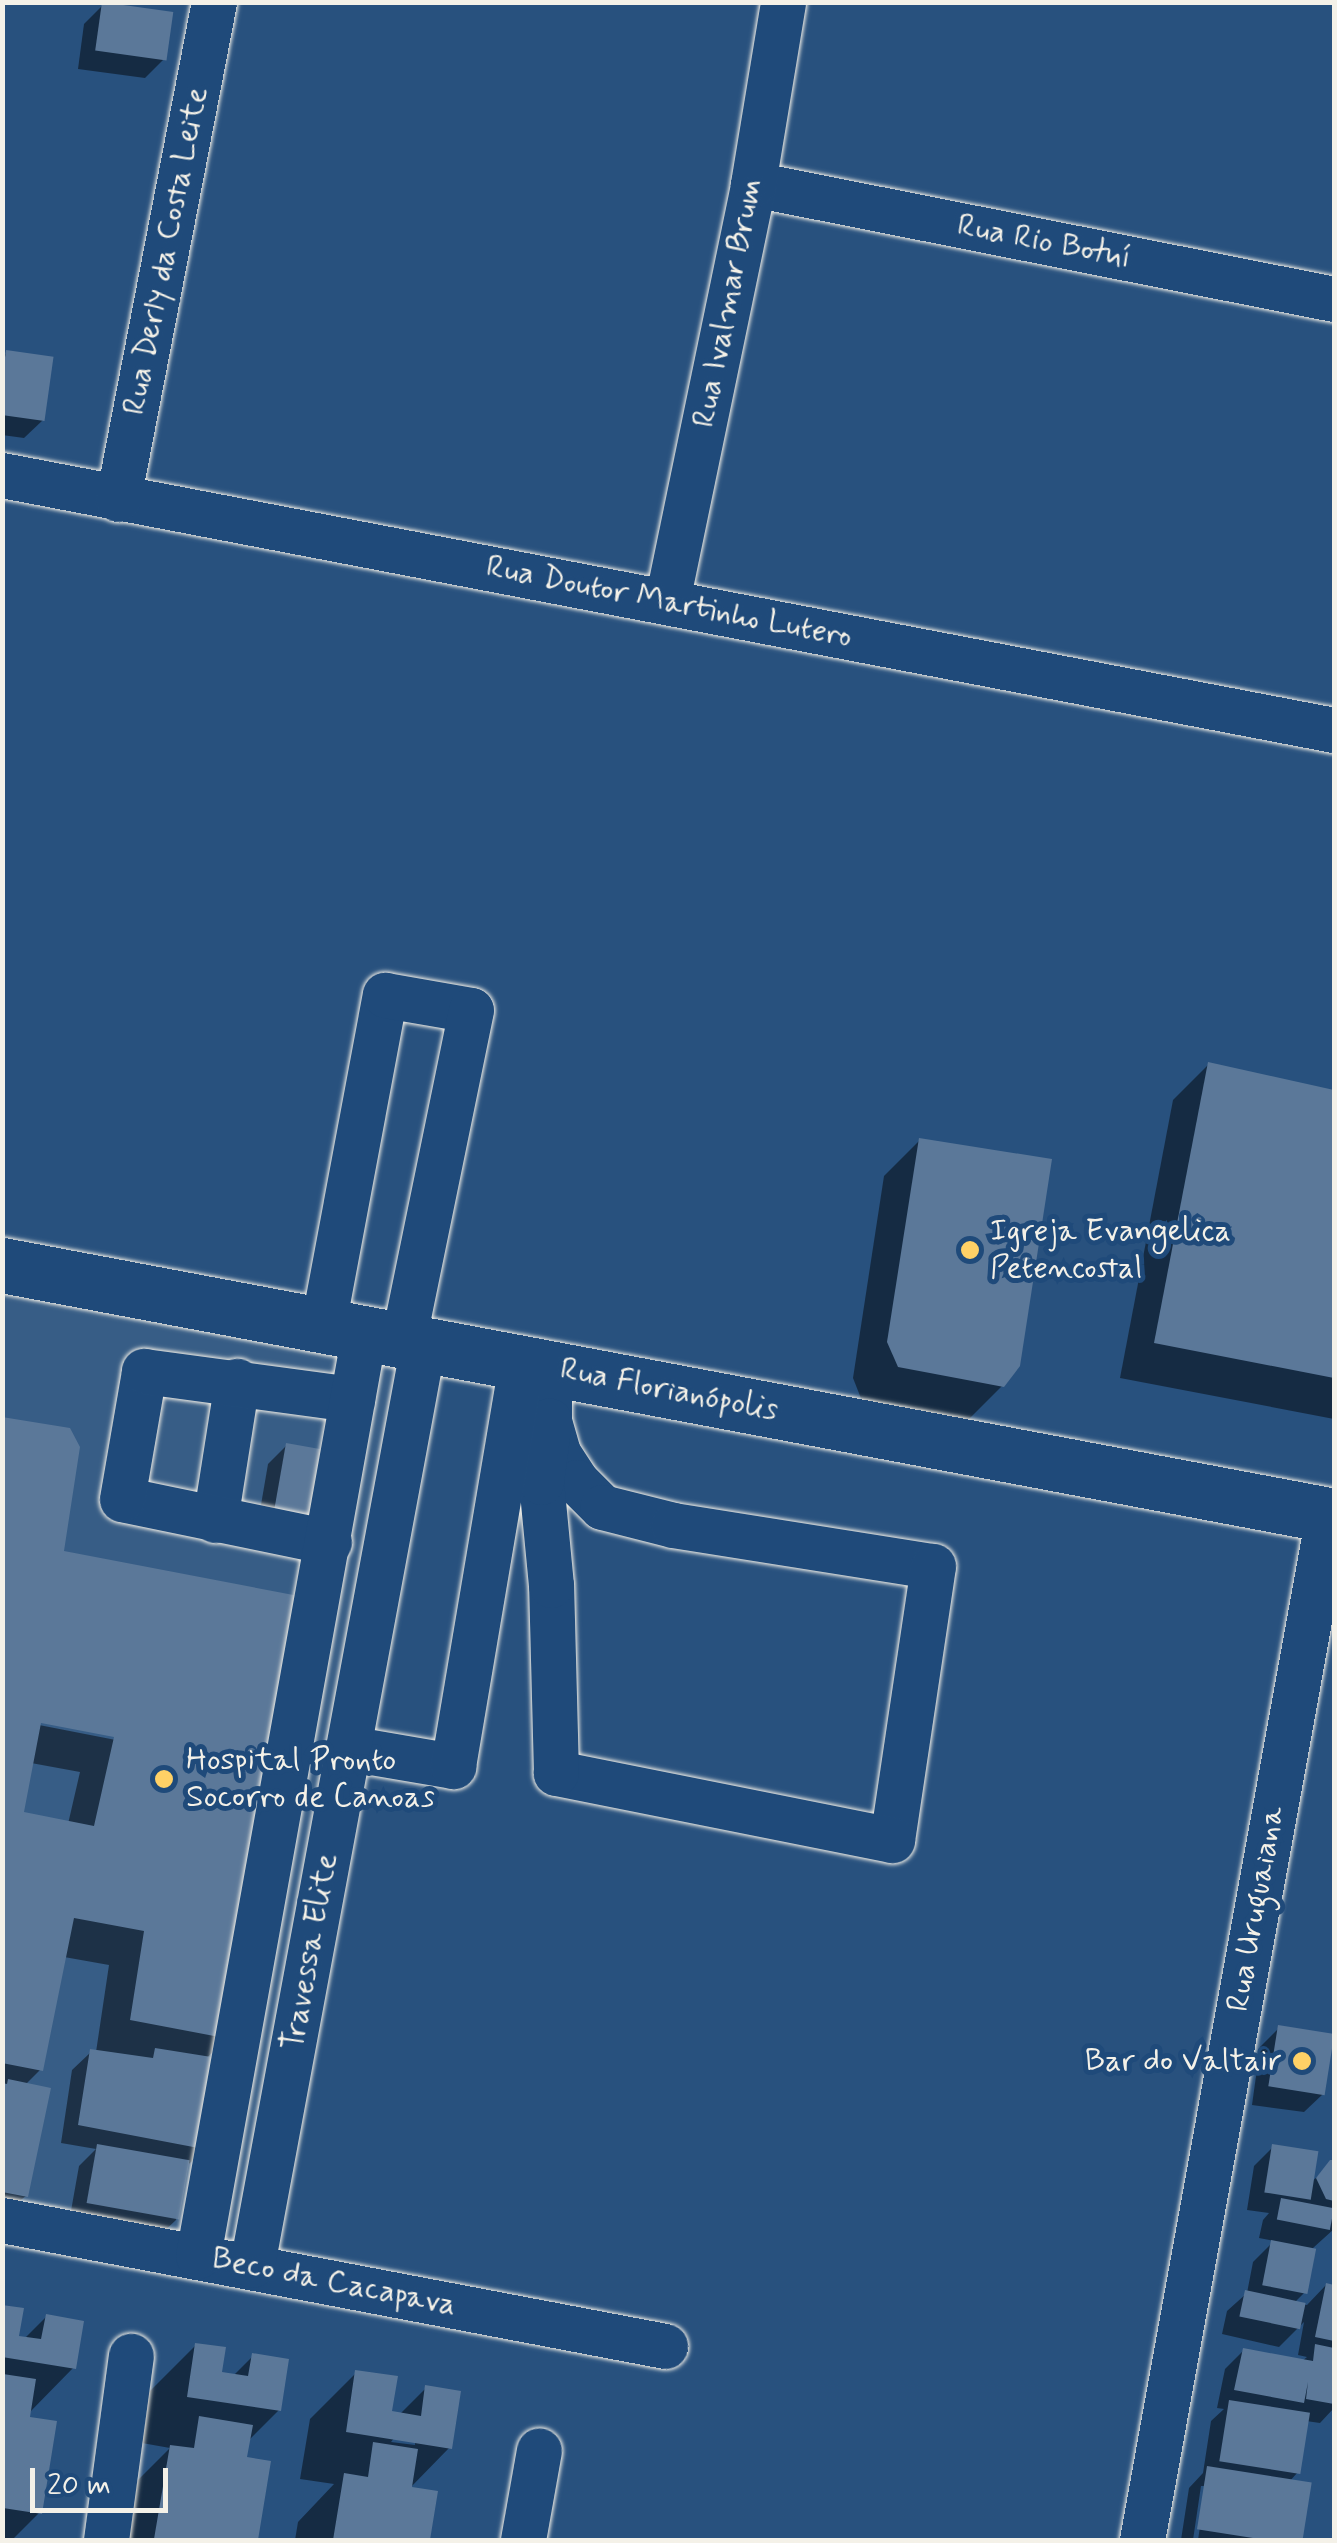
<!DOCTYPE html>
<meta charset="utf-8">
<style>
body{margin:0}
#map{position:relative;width:1337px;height:2543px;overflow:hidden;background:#28517e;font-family:Mynerve,sans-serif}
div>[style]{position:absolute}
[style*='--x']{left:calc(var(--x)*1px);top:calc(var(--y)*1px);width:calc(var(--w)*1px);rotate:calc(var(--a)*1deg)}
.built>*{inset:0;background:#375d86}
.shadow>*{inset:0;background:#0007}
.building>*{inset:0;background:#5b7899;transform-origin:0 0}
.roads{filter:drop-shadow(0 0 2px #f4f1e8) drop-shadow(0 0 2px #f4f1e8)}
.minor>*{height:45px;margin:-22.5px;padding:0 22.5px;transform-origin:22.5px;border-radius:22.5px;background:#1f4a7a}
.major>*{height:55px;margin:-27.5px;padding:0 27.5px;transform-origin:27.5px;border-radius:27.5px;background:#1f4a7a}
.dots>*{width:28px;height:28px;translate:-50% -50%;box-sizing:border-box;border:5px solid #1f4a7a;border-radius:50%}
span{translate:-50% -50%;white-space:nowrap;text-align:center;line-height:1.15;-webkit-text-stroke:10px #1f4a7a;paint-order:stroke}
.street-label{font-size:32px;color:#f4f1e8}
.poi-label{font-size:32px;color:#f4f1e8}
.left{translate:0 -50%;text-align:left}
.right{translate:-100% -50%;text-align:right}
.frame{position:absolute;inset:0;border:5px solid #f4f1e8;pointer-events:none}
.scale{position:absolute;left:30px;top:2468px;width:138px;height:45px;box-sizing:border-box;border:5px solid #f4f1e8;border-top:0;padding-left:12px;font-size:30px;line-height:35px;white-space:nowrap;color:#f4f1e8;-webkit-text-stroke:8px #1f4a7a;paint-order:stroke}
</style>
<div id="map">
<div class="built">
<div style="clip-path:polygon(2px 1276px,405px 1354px,239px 2242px,3px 2203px)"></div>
</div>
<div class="shadow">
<div style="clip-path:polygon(103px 5px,164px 59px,145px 78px,78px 69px,84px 24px)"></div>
<div style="clip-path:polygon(7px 353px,43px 420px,24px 438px,2px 435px,2px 357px)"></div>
<div style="clip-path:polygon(1208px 1065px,1334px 1093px,1334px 1419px,1120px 1378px,1173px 1100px)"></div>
<div style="clip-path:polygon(920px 1140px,1002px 1386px,966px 1422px,862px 1401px,853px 1378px,884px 1176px)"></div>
<div style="clip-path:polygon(evenodd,2px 1420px,68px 1430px,77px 1447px,59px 1553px,301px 1600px,227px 2037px,206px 2059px,221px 2061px,207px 2149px,185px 2167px,176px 2220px,157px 2238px,69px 2222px,79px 2166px,96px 2149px,61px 2143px,72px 2070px,91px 2052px,96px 2052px,109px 1965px,64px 1957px,40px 2070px,24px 2086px,48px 2090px,26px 2196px,2px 2214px,2px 1420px,39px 1720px,126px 1737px,126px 1742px,39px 1725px,39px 1720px,2px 1420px,31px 1763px,80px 1772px,68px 1824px,21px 1814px,31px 1763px)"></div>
<div style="clip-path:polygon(287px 1445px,322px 1452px,256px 1534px,268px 1464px)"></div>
<div style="clip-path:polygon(1279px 2028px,1323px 2094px,1304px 2112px,1252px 2105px,1260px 2047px)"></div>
<div style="clip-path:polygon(1273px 2147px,1311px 2182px,1334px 2163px,1334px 2229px,1313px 2248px,1305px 2292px,1294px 2303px,1307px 2305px,1326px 2285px,1334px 2287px,1334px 2408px,1320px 2423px,1306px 2421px,1298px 2472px,1289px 2482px,1310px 2485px,1301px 2540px,1198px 2540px,1206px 2486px,1201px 2486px,1193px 2540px,1181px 2540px,1189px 2488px,1203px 2473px,1211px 2421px,1224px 2409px,1217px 2408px,1225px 2369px,1244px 2350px,1302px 2361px,1307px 2357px,1298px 2355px,1304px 2322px,1279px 2347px,1222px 2334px,1227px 2311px,1247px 2293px,1253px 2262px,1274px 2241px,1259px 2238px,1263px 2220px,1269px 2213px,1247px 2210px,1254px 2166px)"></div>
<div style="clip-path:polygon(2px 2307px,16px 2338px,24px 2339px,46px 2317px,74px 2367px,28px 2414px,39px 2513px,12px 2540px,2px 2540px)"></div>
<div style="clip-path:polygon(196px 2345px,219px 2374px,233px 2376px,253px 2356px,279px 2410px,247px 2442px,244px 2459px,268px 2463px,255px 2540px,116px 2540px,124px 2494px,170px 2448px,142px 2443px,149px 2392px)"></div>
<div style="clip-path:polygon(evenodd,356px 2373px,389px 2413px,399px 2415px,426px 2388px,450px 2447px,409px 2489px,435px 2493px,428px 2540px,295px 2540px,298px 2522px,334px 2484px,300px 2479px,310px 2419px,356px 2373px,395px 2437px,415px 2440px,415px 2445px,391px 2442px,395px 2437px)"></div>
</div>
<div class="building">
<div style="left:102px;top:2px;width:72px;height:49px;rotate:8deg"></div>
<div style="left:6px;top:350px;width:48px;height:65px;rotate:8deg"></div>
<div style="clip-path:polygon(1208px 1062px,1334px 1090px,1334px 1378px,1154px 1343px)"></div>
<div style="clip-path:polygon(919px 1138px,1052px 1159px,1020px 1366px,1004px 1387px,898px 1367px,887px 1342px)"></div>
<div style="clip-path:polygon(evenodd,2px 1417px,70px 1428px,80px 1447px,64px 1551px,304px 1597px,230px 2039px,130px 2020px,144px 1931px,74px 1918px,43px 2071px,2px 2063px,2px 1417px,41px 1723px,114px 1737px,94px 1826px,24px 1812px,41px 1723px)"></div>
<div style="left:286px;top:1443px;width:40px;height:74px;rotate:10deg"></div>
<div style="left:1278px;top:2025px;width:57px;height:62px;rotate:9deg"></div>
<div style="clip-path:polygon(155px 2048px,224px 2059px,209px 2150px,78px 2125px,90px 2049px,153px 2058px)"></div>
<div style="clip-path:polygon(8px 2079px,51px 2088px,28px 2197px,2px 2192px,2px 2083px,7px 2084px)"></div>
<div style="left:97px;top:2144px;width:94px;height:60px;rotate:10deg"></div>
<div style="left:1272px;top:2144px;width:47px;height:49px;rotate:9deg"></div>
<div style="clip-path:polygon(1330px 2160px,1334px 2160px,1334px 2201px,1326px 2199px,1316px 2178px)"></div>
<div style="left:1281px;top:2198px;width:54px;height:22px;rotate:11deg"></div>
<div style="left:1271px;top:2240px;width:46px;height:46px;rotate:11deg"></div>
<div style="clip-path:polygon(1326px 2283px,1334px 2285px,1334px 2341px,1315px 2337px)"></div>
<div style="left:1245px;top:2290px;width:62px;height:27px;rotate:12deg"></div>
<div style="clip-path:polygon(2px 2305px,24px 2308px,19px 2336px,41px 2339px,46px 2314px,84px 2321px,76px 2369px,2px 2357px)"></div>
<div style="clip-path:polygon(195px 2343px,226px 2347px,222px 2372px,248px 2376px,252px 2353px,289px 2359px,281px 2411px,187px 2397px)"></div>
<div style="clip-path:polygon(1315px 2344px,1334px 2348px,1334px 2404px,1306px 2399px,1308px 2382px,1304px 2403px,1234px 2390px,1243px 2348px,1313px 2361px)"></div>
<div style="clip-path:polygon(355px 2370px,398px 2376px,392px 2411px,421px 2416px,425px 2385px,461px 2391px,452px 2449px,346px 2432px)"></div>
<div style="clip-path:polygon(3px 2374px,36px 2379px,30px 2417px,57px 2421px,42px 2514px,3px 2508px)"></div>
<div style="left:1229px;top:2400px;width:82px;height:62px;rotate:9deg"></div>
<div style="clip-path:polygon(199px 2416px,253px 2425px,247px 2457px,271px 2461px,258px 2540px,154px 2539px,170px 2445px,194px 2448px)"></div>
<div style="clip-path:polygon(373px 2442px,418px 2449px,412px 2487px,438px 2491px,430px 2540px,333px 2540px,344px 2473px,368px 2477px)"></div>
<div style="left:1207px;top:2466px;width:106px;height:64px;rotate:9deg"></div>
</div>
<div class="roads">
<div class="minor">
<div style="--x:753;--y:184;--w:592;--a:11.2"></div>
<div style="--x:2;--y:475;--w:1356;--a:10.84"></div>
<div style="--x:118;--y:499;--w:506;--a:-79.07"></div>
<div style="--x:667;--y:601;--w:426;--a:-78.3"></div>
<div style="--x:753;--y:184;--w:184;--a:-80.6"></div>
<div style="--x:323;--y:1325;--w:336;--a:-79.4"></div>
<div style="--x:385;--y:995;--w:87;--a:9.9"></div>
<div style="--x:471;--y:1010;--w:337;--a:101.6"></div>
<div style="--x:549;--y:1368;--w:53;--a:90"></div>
<div style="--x:549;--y:1421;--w:33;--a:74"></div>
<div style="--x:558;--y:1453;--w:35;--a:57"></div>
<div style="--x:577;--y:1482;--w:35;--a:45"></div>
<div style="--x:602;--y:1507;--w:73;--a:14.2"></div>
<div style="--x:673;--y:1525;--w:263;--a:9"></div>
<div style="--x:933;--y:1566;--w:277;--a:98.5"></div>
<div style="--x:892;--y:1840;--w:343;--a:-168.7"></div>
<div style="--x:556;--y:1773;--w:188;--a:-91.5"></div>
<div style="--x:551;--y:1585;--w:103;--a:-95.5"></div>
<div style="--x:541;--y:1482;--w:62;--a:-82.5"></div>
<div style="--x:215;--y:1520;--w:141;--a:-81"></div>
<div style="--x:329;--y:1542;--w:211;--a:-168.3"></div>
<div style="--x:122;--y:1499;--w:130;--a:-80.2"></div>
<div style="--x:144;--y:1371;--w:210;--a:7.7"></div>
<div style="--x:348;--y:1748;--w:107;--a:9.7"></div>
<div style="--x:453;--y:1766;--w:409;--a:-80.4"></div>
<div style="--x:2;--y:2220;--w:675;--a:10.76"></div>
<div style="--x:198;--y:2256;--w:938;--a:-79.8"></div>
<div style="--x:252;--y:2265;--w:937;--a:-79.48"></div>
<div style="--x:106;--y:2540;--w:186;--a:-82.3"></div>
<div style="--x:523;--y:2540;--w:91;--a:-79.9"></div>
<div style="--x:1142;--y:2540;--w:1042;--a:-79.71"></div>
</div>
<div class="major">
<div style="--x:2;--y:1265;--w:1355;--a:10.67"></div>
</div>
</div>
<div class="dots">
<div style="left:970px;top:1250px;background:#ffd166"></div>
<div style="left:164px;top:1779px;background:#ffd166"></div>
<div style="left:1302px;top:2061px;background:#ffd166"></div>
</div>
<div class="street-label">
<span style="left:1044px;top:242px;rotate:11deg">Rua Rio Botuí</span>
<span style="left:166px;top:251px;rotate:-79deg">Rua Derly da Costa Leite</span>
<span style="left:728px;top:303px;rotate:-79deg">Rua Ivalmar Brum</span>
<span style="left:669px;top:602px;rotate:11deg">Rua Doutor Martinho Lutero</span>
<span style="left:669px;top:1390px;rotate:11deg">Rua Florianópolis</span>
<span style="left:1256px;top:1909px;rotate:-80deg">Rua Uruguaiana</span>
<span style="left:310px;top:1952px;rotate:-80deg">Travessa Elite</span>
<span style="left:334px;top:2282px;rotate:11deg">Beco da Cacapava</span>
</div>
<div class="poi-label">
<span class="left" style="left:990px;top:1250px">Igreja Evangelica<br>Petencostal</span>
<span class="left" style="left:186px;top:1779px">Hospital Pronto<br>Socorro de Canoas</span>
<span class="right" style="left:1282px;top:2061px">Bar do Valtair</span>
</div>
<div class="frame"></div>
<div class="scale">20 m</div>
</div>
